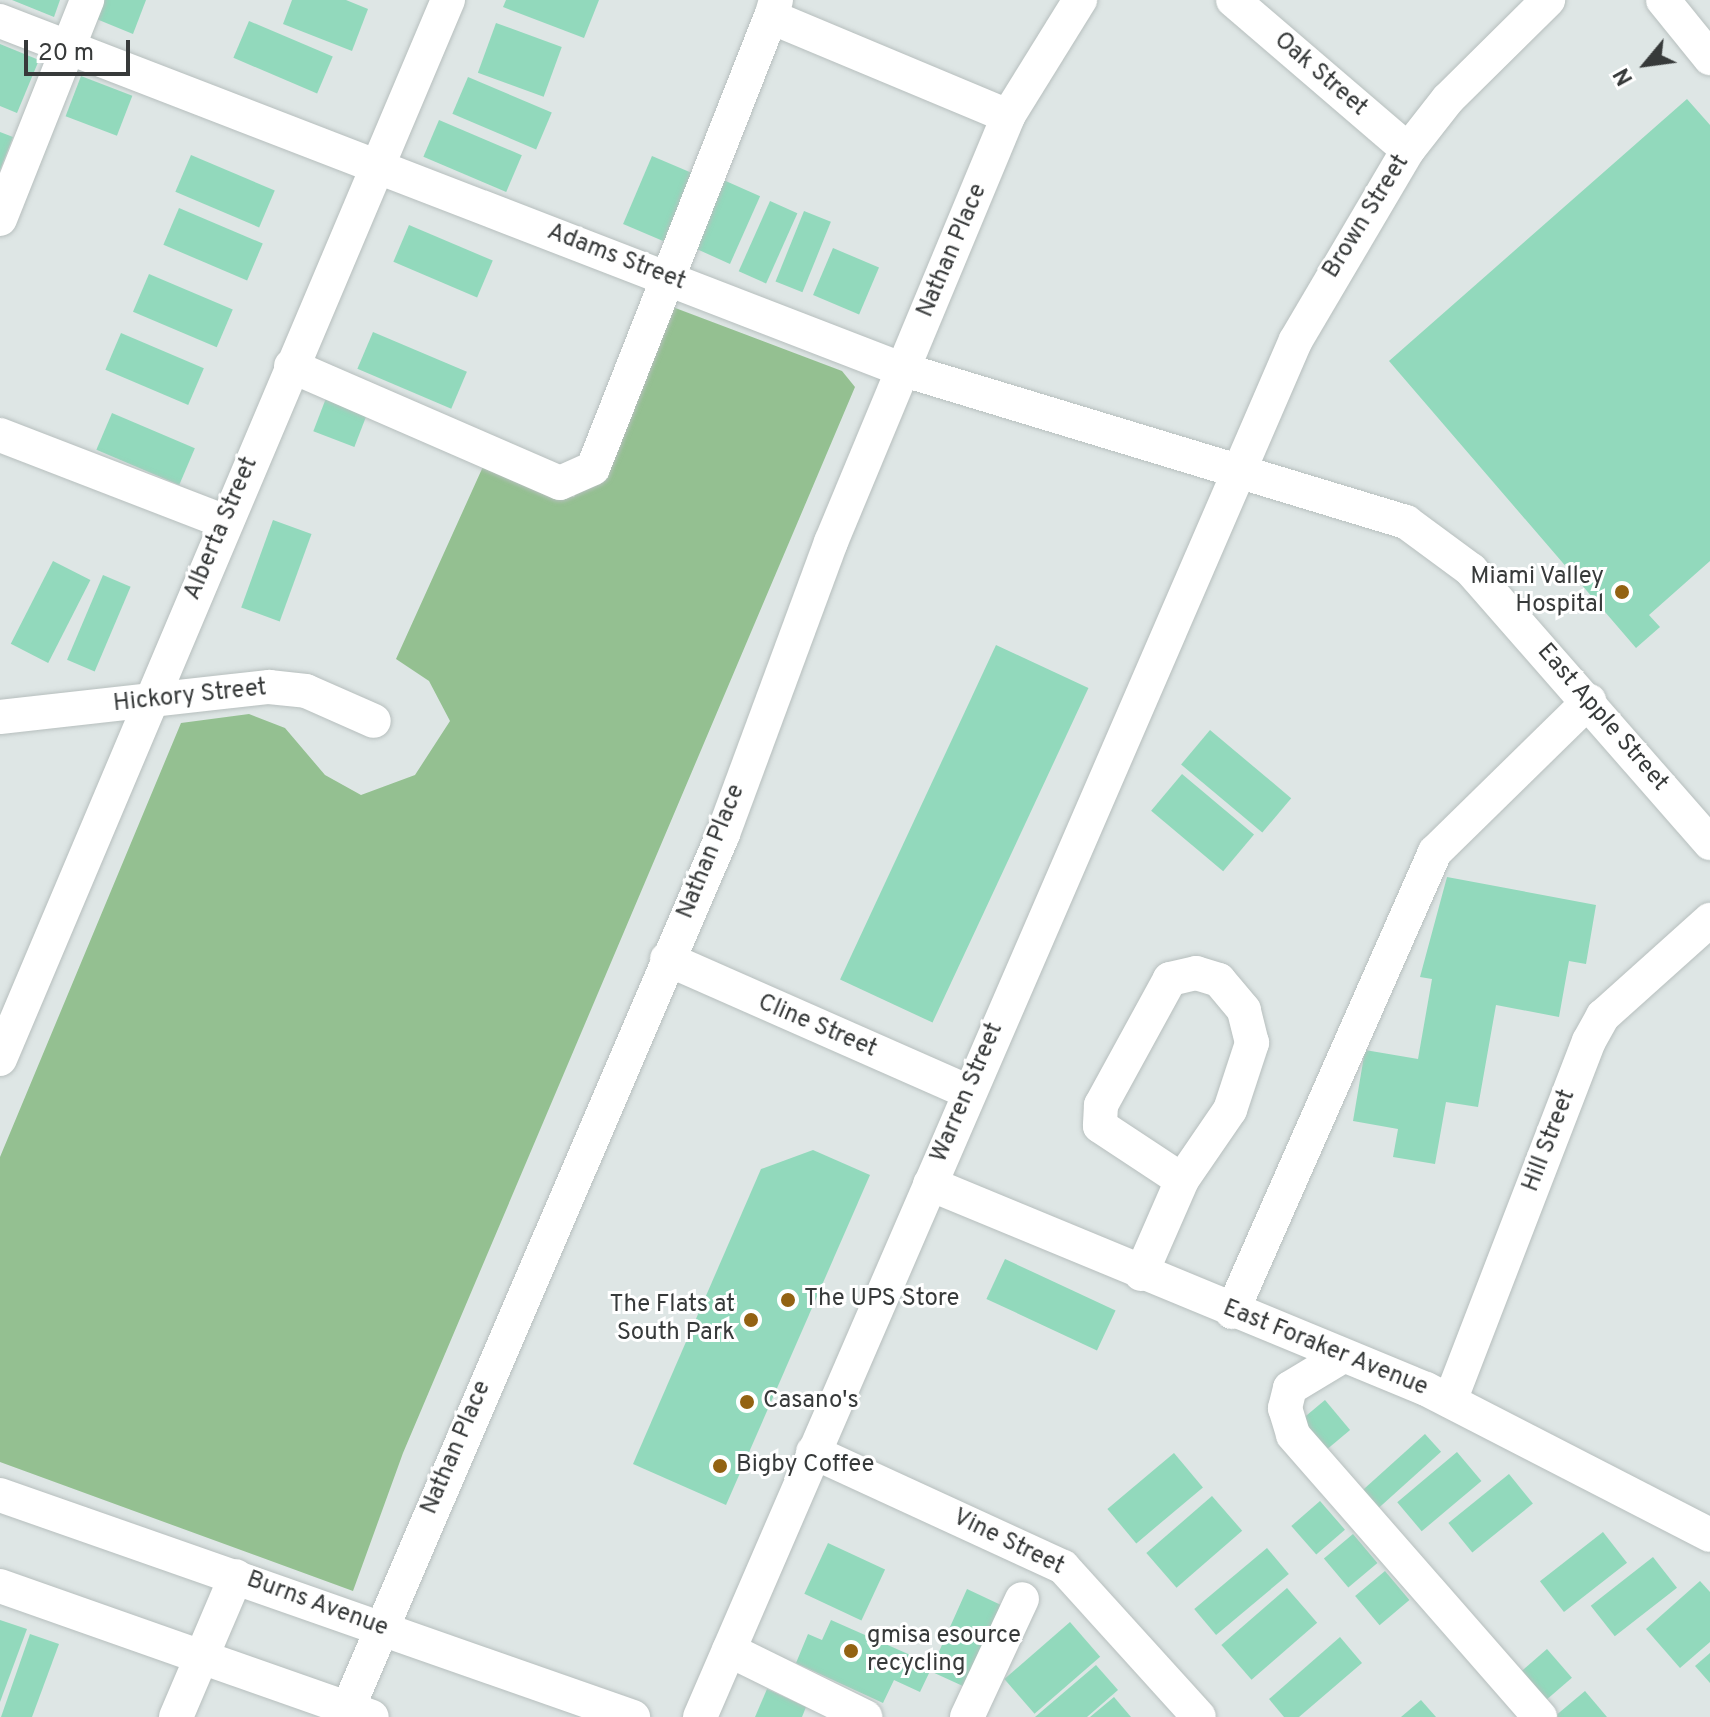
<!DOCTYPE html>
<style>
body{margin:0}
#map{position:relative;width:1710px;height:1717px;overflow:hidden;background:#dee6e5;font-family:Overpass,sans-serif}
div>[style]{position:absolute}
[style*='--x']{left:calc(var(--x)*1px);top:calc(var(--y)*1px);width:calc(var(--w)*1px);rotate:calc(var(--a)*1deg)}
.green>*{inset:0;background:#94c091}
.building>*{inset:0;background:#92d9bc;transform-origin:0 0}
.roads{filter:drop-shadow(0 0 2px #b7bfbe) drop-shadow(0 0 2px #b7bfbe)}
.minor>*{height:34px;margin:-17px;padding:0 17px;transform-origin:17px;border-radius:17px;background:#fff}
.dots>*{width:22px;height:22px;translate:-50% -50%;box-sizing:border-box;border:4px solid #fff;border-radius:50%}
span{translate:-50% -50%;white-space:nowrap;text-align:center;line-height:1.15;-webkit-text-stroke:6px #fff;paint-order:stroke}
.street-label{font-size:24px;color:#373a3a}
.poi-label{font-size:24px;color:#373a3a}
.right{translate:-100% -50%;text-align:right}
.left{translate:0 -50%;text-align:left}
.north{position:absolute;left:1606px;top:24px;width:80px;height:80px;-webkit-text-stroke:6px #fff;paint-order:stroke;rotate:241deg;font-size:22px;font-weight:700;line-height:32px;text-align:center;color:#373a3a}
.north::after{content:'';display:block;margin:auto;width:28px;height:36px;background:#373a3a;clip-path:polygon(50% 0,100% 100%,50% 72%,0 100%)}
.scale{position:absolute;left:24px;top:40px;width:106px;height:36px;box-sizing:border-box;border:4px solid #373a3a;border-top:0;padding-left:10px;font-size:24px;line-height:28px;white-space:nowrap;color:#373a3a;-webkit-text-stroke:6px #fff;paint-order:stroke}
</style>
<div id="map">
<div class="green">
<div style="clip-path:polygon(670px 306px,842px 371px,855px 387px,403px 1453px,353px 1591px,0 1462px,0 1157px,181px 723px,249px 714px,285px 728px,325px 775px,361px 795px,415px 775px,450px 721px,429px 681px,396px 659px,486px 460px,574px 497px)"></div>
</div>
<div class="building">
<div style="clip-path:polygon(12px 0,60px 0,54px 17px)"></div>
<div style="clip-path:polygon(101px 0,146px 0,133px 34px,94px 18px)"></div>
<div style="clip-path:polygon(292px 0,346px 0,368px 9px,352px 51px,283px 24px)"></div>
<div style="clip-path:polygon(506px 0,599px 0,584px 38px,503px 7px)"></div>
<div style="left:249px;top:21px;width:91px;height:40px;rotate:23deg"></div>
<div style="left:496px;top:23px;width:70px;height:53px;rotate:20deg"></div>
<div style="clip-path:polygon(0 44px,39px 60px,17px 113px,0 106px)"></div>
<div style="left:81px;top:76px;width:55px;height:43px;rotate:21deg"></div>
<div style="left:468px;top:77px;width:91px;height:40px;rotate:23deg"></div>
<div style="clip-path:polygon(1687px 99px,1710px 125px,1710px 561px,1649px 615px,1660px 627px,1636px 648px,1389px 361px)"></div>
<div style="left:439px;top:120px;width:90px;height:40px;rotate:23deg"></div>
<div style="clip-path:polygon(0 132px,13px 137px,0 170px)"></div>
<div style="left:191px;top:155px;width:91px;height:40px;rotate:23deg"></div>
<div style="left:652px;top:156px;width:46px;height:74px;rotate:23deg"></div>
<div style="left:719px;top:178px;width:45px;height:74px;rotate:24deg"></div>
<div style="left:770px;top:201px;width:30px;height:77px;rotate:24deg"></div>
<div style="left:179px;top:208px;width:91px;height:40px;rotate:23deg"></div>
<div style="left:804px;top:211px;width:29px;height:76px;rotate:22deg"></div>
<div style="left:409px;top:225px;width:91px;height:40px;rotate:23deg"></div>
<div style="left:833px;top:248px;width:50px;height:51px;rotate:23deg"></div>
<div style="left:149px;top:274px;width:91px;height:41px;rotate:23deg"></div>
<div style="left:373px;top:332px;width:102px;height:40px;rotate:23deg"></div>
<div style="left:121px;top:333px;width:90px;height:40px;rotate:23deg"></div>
<div style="left:328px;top:393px;width:44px;height:41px;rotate:21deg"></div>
<div style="left:112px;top:413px;width:90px;height:40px;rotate:23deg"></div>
<div style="left:273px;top:520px;width:41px;height:93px;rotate:20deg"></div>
<div style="left:53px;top:561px;width:42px;height:93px;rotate:27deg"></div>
<div style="left:103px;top:575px;width:30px;height:92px;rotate:23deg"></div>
<div style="left:996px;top:645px;width:102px;height:369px;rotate:25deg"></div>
<div style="left:1210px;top:730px;width:106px;height:45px;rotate:40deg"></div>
<div style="left:1182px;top:774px;width:94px;height:48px;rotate:40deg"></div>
<div style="clip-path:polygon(1447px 877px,1596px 905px,1586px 964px,1569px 961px,1559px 1017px,1496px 1005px,1478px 1107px,1446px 1102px,1435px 1164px,1393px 1157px,1398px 1129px,1353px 1121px,1365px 1050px,1418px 1059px,1432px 979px,1420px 977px)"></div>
<div style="clip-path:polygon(813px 1150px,870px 1175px,726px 1505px,633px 1464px,761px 1169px)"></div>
<div style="left:1005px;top:1259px;width:122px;height:44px;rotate:25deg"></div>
<div style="left:1325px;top:1400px;width:39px;height:39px;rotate:50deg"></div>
<div style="left:1425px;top:1434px;width:24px;height:84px;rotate:48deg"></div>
<div style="left:1457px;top:1452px;width:38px;height:78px;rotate:50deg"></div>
<div style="left:1174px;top:1453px;width:45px;height:87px;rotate:50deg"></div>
<div style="left:1509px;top:1474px;width:38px;height:78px;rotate:51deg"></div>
<div style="left:1212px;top:1496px;width:46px;height:87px;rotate:49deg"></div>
<div style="left:1320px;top:1501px;width:38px;height:38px;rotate:49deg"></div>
<div style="left:1603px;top:1532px;width:39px;height:80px;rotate:52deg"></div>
<div style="left:1353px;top:1534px;width:38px;height:38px;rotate:50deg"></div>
<div style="left:828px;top:1543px;width:63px;height:56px;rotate:25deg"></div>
<div style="left:1267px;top:1548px;width:34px;height:95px;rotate:50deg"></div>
<div style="left:1653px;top:1557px;width:39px;height:79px;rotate:52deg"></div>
<div style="left:1385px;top:1571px;width:38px;height:39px;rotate:50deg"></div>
<div style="clip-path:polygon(1700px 1581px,1710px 1592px,1710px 1642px,1680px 1668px,1646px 1629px)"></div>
<div style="left:1287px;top:1588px;width:46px;height:87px;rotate:49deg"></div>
<div style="clip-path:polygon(967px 1589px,1001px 1605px,965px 1687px,930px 1671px,920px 1692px,894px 1680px,883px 1703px,796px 1663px,808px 1634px,822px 1640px,831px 1620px,933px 1665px)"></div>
<div style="clip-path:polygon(0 1620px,27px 1629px,0 1702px)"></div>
<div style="left:1070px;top:1622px;width:46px;height:87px;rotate:49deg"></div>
<div style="clip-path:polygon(30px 1634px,59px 1644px,32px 1717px,1px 1717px)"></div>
<div style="clip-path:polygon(1340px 1637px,1362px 1663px,1299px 1717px,1284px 1717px,1269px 1699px)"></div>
<div style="left:1547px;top:1649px;width:38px;height:38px;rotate:49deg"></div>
<div style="clip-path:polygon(1710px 1653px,1710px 1683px,1695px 1666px)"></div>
<div style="clip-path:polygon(1096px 1665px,1118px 1690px,1087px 1717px,1035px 1717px)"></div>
<div style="clip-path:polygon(767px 1689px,806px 1707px,802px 1717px,755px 1717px)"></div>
<div style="clip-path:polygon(1585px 1691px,1607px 1717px,1554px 1717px)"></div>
<div style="clip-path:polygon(1114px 1697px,1131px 1717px,1090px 1717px)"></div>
<div style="clip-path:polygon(1421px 1700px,1436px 1717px,1401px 1717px)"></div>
</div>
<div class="roads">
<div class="minor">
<div style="--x:776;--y:0;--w:18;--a:106"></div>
<div style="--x:771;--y:17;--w:257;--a:22.7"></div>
<div style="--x:1233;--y:0;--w:230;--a:40.6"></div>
<div style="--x:1663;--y:0;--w:75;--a:51"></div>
<div style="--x:0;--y:21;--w:966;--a:21.12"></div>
<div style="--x:901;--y:369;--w:528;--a:16.86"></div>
<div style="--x:1406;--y:522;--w:81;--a:36.4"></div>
<div style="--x:1471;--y:570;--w:363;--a:48.8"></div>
<div style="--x:0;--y:219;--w:236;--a:-68.3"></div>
<div style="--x:291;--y:366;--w:293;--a:23.5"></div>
<div style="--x:560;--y:483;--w:36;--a:-24"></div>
<div style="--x:593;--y:468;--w:485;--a:-68.5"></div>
<div style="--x:0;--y:435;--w:241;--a:21.1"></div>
<div style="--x:0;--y:717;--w:271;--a:-6.4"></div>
<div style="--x:269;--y:687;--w:37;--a:6"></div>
<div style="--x:306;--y:691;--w:74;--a:23.8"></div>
<div style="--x:667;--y:959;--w:329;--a:23.8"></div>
<div style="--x:0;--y:1059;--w:1150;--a:-67.07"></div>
<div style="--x:930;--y:1184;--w:537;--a:22.46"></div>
<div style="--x:1426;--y:1389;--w:319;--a:27.2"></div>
<div style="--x:1141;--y:1274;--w:103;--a:-66.4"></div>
<div style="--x:1182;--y:1180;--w:85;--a:-55.6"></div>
<div style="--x:1230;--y:1110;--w:71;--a:-71.8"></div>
<div style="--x:1252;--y:1043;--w:34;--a:-104"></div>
<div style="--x:1244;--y:1010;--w:39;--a:-130"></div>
<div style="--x:1219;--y:980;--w:24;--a:-163"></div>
<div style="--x:1196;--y:973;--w:27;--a:167"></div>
<div style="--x:1170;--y:979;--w:144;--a:118.7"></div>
<div style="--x:1101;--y:1105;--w:21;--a:93"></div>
<div style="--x:1100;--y:1126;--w:98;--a:33.4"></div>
<div style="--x:1232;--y:1312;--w:503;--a:-66.19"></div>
<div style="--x:1435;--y:852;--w:216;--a:-44.4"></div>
<div style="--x:1343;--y:1356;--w:62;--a:148.9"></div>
<div style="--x:1290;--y:1388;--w:21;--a:104"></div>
<div style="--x:1285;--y:1408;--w:28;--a:73"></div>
<div style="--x:1293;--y:1435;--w:375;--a:48.8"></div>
<div style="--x:1450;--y:1401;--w:386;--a:-68.9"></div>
<div style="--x:1589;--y:1041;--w:29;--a:-61"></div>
<div style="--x:1603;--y:1016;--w:144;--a:-41.9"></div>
<div style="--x:813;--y:1452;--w:275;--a:24.7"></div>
<div style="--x:1063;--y:1567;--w:202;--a:47.8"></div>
<div style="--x:0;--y:1495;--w:671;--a:19.33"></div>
<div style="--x:0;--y:1586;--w:394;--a:19.4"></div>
<div style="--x:729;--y:1650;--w:152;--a:26.2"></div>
<div style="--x:348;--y:1708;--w:951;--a:-66.78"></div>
<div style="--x:723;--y:834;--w:311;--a:-69.7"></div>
<div style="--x:831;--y:542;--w:461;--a:-67.4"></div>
<div style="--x:1008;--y:116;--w:137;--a:-58.2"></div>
<div style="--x:176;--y:1717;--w:153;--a:-66.9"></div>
<div style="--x:700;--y:1717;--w:1500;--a:-66.6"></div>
<div style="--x:1296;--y:340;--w:221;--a:-59.5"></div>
<div style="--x:1408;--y:150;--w:65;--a:-51.9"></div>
<div style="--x:1448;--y:99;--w:141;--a:-44.7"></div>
<div style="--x:967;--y:1717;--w:130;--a:-65"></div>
</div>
</div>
<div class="dots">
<div style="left:1622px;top:592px;background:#936212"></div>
<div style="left:788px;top:1300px;background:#936212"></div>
<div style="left:751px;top:1320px;background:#936212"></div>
<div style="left:747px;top:1402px;background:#936212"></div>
<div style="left:720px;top:1466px;background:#936212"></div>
<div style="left:851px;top:1651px;background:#936212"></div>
</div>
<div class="street-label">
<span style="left:1320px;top:75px;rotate:41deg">Oak Street</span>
<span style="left:1367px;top:217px;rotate:-58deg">Brown Street</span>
<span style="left:953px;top:251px;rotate:-67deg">Nathan Place</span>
<span style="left:616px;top:258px;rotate:21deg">Adams Street</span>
<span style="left:222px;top:529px;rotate:-67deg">Alberta Street</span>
<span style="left:190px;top:697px;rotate:-6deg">Hickory Street</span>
<span style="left:1602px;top:718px;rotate:49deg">East Apple Street</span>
<span style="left:712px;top:852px;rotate:-68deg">Nathan Place</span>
<span style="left:817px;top:1027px;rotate:23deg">Cline Street</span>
<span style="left:968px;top:1093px;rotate:-67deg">Warren Street</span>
<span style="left:1550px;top:1141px;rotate:-69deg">Hill Street</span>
<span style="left:1325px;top:1349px;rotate:22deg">East Foraker Avenue</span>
<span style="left:457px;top:1448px;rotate:-67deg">Nathan Place</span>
<span style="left:1008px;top:1543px;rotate:26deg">Vine Street</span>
<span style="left:317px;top:1605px;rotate:20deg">Burns Avenue</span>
</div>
<div class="poi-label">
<span class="right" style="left:1604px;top:592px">Miami Valley<br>Hospital</span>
<span class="left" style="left:804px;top:1300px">The UPS Store</span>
<span class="right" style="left:735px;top:1320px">The Flats at<br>South Park</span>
<span class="left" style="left:763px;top:1402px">Casano's</span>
<span class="left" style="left:736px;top:1466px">Bigby Coffee</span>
<span class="left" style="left:867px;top:1651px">gmisa esource<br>recycling</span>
</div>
<div class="north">N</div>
<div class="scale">20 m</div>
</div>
